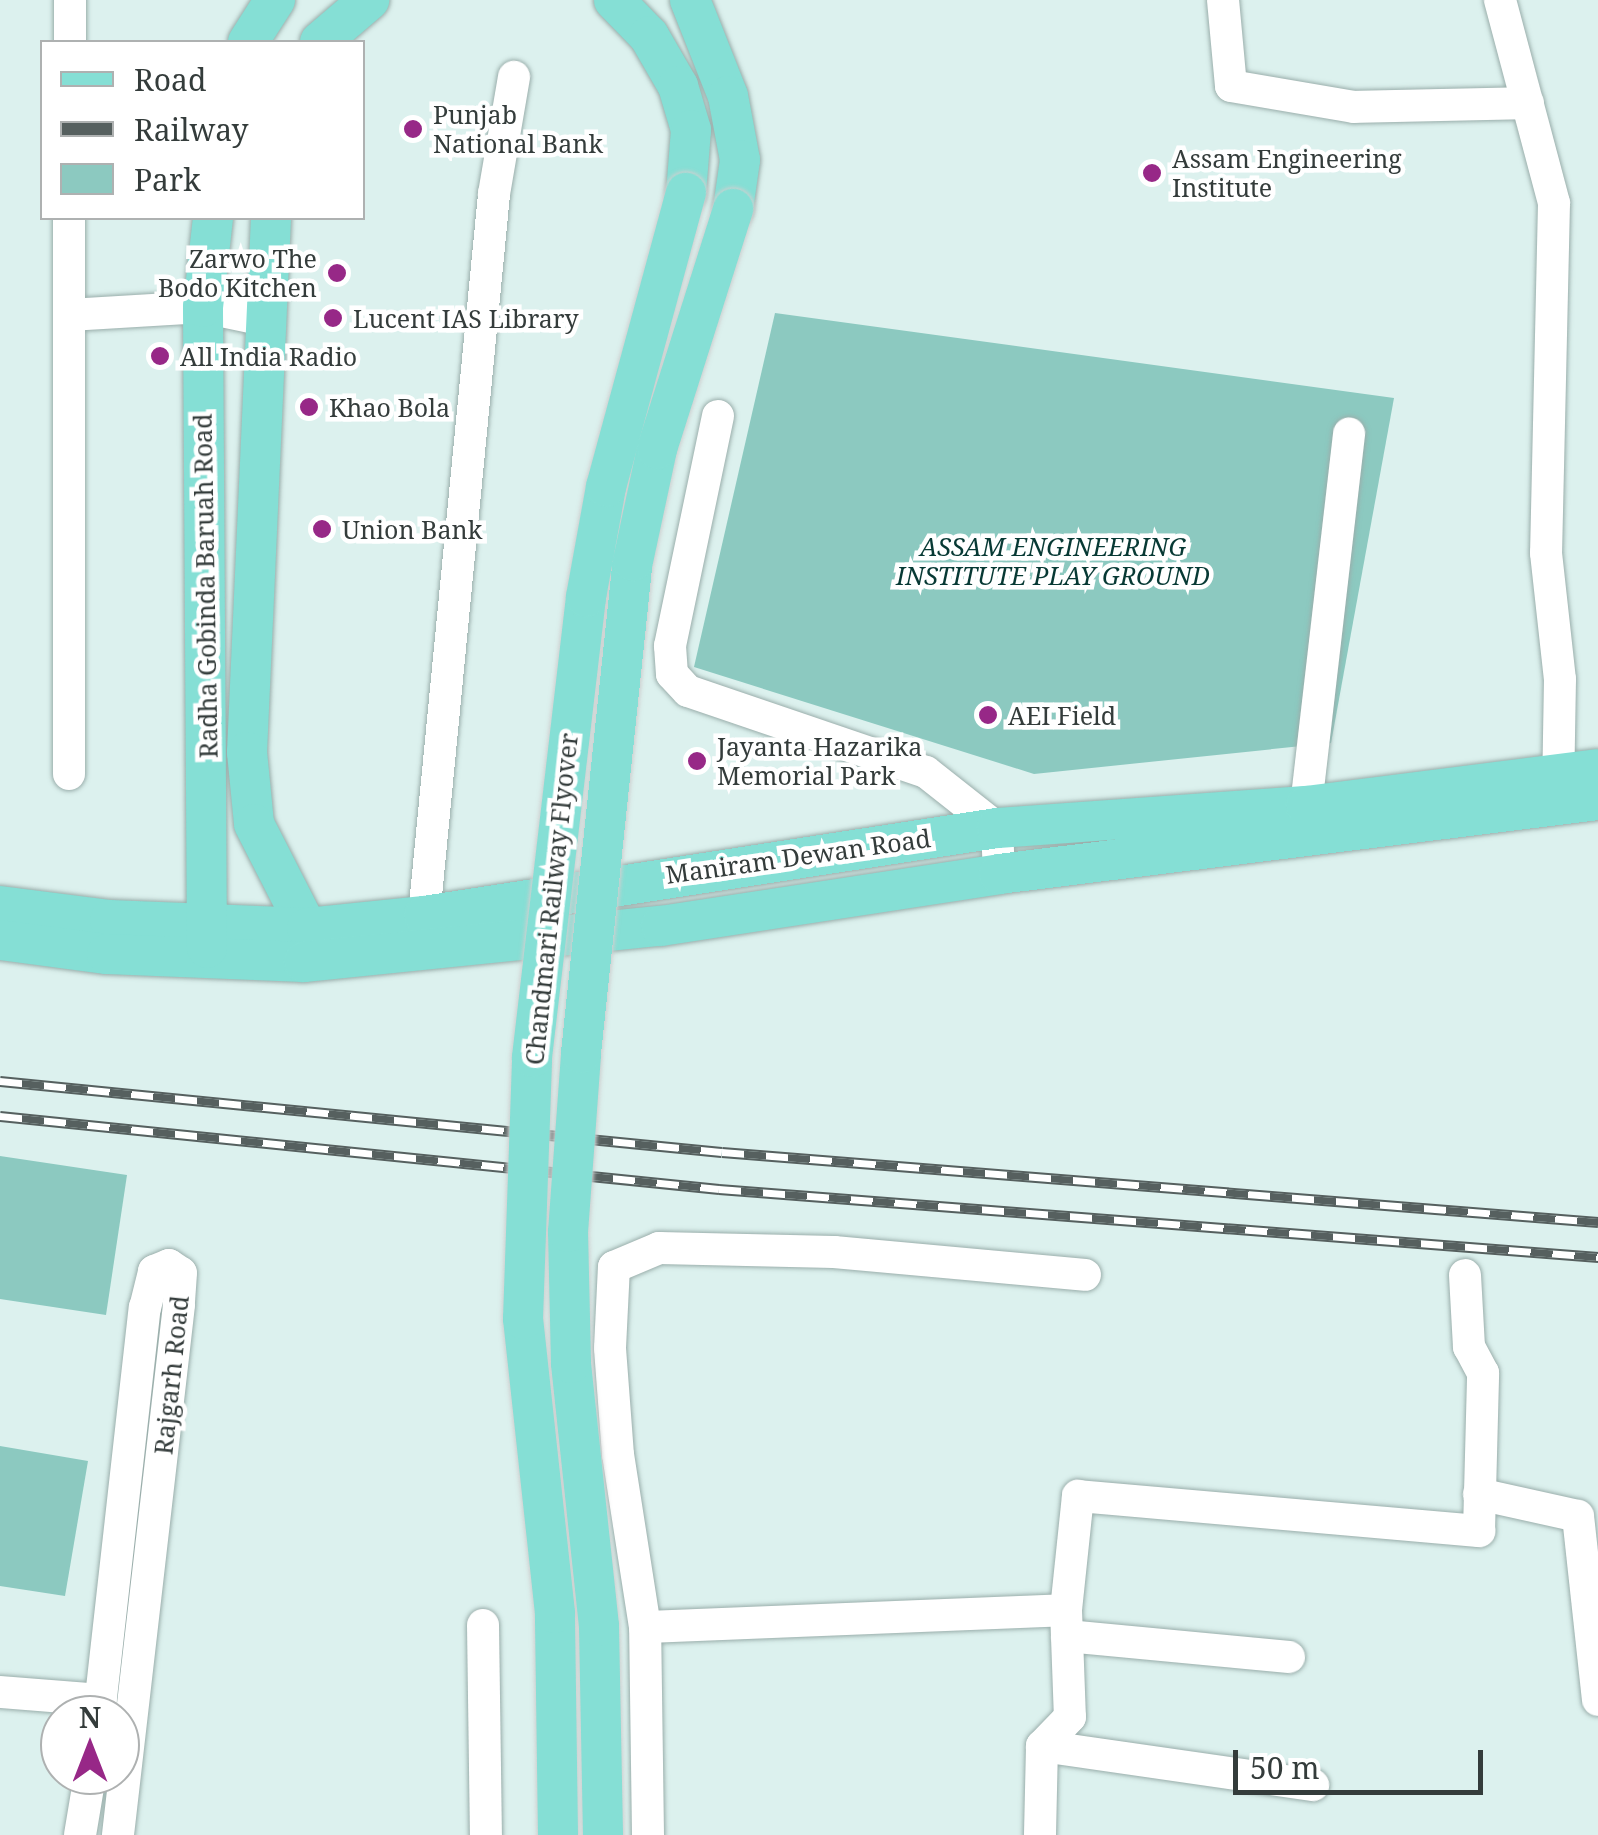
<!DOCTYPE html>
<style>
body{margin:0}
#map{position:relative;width:1598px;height:1835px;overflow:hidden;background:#dcf1ee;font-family:"Noto Serif",serif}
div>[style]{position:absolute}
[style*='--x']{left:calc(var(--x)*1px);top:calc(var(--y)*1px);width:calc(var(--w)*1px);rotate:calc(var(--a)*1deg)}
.green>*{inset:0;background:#8cc9c0}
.roads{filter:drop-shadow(0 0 2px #9aaeab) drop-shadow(0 0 2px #9aaeab)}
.minor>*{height:32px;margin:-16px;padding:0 16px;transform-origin:16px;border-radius:16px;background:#fff}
.major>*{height:40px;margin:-20px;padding:0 20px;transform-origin:20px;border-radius:20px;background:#85dfd5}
.rail>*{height:11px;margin-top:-5.5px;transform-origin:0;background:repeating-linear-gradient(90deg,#fff 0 22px,#56605f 0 44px);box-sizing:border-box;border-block:2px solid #56605f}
.bridges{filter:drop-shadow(0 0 2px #ced0d0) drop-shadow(0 0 2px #ced0d0)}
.major-bridge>*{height:40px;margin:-20px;padding:0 20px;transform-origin:20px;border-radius:20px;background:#85dfd5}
.dots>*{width:28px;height:28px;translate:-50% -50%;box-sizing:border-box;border:5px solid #fff;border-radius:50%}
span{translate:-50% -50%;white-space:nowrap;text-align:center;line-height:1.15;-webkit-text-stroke:9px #fff;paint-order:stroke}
.poi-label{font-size:25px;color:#343c3b}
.left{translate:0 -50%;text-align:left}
.right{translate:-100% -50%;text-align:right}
.park-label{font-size:25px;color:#073934;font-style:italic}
.street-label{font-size:25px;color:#343c3b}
.legend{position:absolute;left:40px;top:40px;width:325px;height:180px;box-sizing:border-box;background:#fff;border:2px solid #aeb1b1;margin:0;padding:12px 18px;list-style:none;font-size:30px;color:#343c3b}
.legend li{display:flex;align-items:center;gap:20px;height:50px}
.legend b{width:50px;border:2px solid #aeb1b1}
.north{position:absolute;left:40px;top:1695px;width:100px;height:100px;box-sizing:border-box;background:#fff;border:2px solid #aeb1b1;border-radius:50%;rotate:0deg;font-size:28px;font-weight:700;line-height:40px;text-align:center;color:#343c3b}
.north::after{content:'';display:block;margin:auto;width:35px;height:45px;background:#972887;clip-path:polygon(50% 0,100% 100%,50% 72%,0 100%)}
.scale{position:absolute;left:1233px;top:1750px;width:250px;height:45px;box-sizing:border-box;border:5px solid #343c3b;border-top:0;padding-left:12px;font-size:30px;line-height:35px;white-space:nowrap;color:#343c3b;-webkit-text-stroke:8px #fff;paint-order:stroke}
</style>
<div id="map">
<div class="green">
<div style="clip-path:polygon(775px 313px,1394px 398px,1331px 743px,1034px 774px,694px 667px)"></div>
<div style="clip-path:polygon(0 1156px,127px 1175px,106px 1315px,0 1299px)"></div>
<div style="clip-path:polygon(0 1446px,88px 1461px,65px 1596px,0 1586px)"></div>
</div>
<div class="roads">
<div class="minor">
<div style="--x:1223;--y:0;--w:86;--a:84.7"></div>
<div style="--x:1231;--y:86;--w:125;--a:9.7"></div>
<div style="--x:1354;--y:107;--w:174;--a:-1.3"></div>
<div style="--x:1500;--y:0;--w:210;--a:75.1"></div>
<div style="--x:1554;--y:203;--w:350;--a:91.3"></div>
<div style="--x:1546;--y:553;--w:127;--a:83.7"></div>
<div style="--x:1560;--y:679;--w:120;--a:91"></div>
<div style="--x:70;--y:42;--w:42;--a:-90"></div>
<div style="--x:69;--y:315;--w:134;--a:-3.4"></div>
<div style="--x:203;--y:307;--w:62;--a:12"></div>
<div style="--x:718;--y:416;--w:235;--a:101.8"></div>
<div style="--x:670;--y:646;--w:28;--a:86"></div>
<div style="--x:672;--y:674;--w:23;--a:47"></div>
<div style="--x:688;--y:691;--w:251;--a:18.8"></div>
<div style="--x:926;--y:772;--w:90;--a:38.3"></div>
<div style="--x:997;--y:828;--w:46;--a:87.5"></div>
<div style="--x:69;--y:774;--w:556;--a:-90"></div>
<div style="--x:1306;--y:806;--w:375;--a:-83.4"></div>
<div style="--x:424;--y:916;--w:725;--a:-84.46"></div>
<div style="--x:494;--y:194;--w:119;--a:-80.3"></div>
<div style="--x:1479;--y:1494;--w:101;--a:12.5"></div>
<div style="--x:1578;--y:1516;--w:185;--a:83.8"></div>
<div style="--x:1066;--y:1610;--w:115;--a:-84"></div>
<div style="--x:1078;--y:1496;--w:403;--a:5"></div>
<div style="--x:1479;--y:1531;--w:158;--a:-88.5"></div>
<div style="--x:1483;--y:1373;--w:30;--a:-118"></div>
<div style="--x:1469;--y:1347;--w:72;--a:-93.2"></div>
<div style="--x:483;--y:1625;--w:210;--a:89.2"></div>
<div style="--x:645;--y:1627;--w:421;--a:-2.3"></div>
<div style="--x:1066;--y:1610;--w:107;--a:87.9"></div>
<div style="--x:1070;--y:1717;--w:40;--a:134"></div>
<div style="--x:1042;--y:1746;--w:89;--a:91.3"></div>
<div style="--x:1067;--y:1636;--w:223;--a:5.4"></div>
<div style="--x:0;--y:1692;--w:101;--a:4.5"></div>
<div style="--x:99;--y:1715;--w:410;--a:-83.6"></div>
<div style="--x:145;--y:1308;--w:38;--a:-76"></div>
<div style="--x:154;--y:1271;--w:16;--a:-22"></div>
<div style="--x:169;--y:1265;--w:14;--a:34"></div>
<div style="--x:181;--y:1273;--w:32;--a:94"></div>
<div style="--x:179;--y:1305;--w:533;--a:96.57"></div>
<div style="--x:1042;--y:1746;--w:274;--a:8.2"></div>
<div style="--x:80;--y:1835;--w:61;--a:-80.5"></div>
<div style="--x:648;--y:1835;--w:208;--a:-90.8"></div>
<div style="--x:645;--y:1627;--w:174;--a:-98.9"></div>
<div style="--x:618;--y:1455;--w:107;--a:-94.3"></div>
<div style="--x:610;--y:1348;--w:81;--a:-87.2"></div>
<div style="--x:614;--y:1267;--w:49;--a:-22.9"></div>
<div style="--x:659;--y:1248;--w:175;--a:1.3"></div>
<div style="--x:834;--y:1252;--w:252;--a:5.2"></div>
</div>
<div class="major">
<div style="--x:614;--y:0;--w:50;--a:45.8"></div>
<div style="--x:649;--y:36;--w:58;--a:59.9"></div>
<div style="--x:678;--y:86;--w:46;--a:73.5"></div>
<div style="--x:691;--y:130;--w:63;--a:94.5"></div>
<div style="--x:690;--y:0;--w:103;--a:68.4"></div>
<div style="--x:728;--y:96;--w:65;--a:79.4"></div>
<div style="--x:740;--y:160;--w:49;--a:98.1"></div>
<div style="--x:248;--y:42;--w:50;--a:-57.3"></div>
<div style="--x:320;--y:42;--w:65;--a:-40.6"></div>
<div style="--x:271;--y:218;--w:535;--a:92.57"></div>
<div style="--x:247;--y:752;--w:72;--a:84.4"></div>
<div style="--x:254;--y:824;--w:117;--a:63"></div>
<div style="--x:307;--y:928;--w:21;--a:93"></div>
<div style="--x:0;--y:906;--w:111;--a:7.3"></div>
<div style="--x:110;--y:920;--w:197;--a:2.3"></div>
<div style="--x:307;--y:928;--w:118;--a:-5.9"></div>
<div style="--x:424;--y:916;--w:580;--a:-8.73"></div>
<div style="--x:997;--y:828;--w:310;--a:-4.1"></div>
<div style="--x:1306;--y:806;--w:294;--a:-7.2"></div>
<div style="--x:0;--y:940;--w:108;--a:7.5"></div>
<div style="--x:107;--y:954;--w:197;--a:2.3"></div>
<div style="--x:304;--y:962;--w:359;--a:-5.8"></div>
<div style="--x:661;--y:926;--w:342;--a:-8.7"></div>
<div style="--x:999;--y:874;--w:604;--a:-7.04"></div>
<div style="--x:207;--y:948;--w:641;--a:-90.36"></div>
<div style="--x:203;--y:307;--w:90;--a:-83.6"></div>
</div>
</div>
<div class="rail">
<div style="--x:0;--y:1081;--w:725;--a:5.62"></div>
<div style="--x:722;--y:1152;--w:879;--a:4.57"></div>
<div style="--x:0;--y:1116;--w:723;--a:5.8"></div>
<div style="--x:719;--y:1189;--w:882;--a:4.42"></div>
</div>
<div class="bridges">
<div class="major-bridge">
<div style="--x:558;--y:1835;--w:222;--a:-90.8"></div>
<div style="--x:555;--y:1613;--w:296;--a:-96.2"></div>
<div style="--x:523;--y:1319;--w:262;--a:-88"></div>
<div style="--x:532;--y:1057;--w:463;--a:-83.3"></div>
<div style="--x:586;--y:597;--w:112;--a:-79.7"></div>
<div style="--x:606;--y:487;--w:305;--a:-74.8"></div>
<div style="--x:603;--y:1835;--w:209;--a:-91.1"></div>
<div style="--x:599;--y:1626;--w:264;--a:-96.1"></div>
<div style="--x:571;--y:1363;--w:131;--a:-91.3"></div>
<div style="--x:568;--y:1232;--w:179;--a:-85.8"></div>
<div style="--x:581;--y:1053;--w:495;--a:-84"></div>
<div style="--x:633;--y:561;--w:115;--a:-77.9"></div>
<div style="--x:657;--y:449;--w:252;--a:-72.4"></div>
</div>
</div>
<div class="dots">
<div style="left:413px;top:129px;background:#972887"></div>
<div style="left:1152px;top:173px;background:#972887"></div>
<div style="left:337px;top:273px;background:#972887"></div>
<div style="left:333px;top:318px;background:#972887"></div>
<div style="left:160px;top:356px;background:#972887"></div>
<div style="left:309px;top:407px;background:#972887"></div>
<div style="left:322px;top:529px;background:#972887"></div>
<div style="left:988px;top:715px;background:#972887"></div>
<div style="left:697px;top:761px;background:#972887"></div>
</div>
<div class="poi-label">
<span class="left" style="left:433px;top:129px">Punjab<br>National Bank</span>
<span class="left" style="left:1172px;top:173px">Assam Engineering<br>Institute</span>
<span class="right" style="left:317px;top:273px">Zarwo The<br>Bodo Kitchen</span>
<span class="left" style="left:353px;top:318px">Lucent IAS Library</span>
<span class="left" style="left:180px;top:356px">All India Radio</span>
<span class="left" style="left:329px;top:407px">Khao Bola</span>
<span class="left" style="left:342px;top:529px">Union Bank</span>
<span class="left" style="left:1008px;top:715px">AEI Field</span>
<span class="left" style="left:717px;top:761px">Jayanta Hazarika<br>Memorial Park</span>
</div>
<div class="park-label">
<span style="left:1053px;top:561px">ASSAM ENGINEERING<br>INSTITUTE PLAY GROUND</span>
</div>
<div class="street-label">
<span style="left:205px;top:586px;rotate:-91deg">Radha Gobinda Baruah Road</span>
<span style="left:798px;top:856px;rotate:-8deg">Maniram Dewan Road</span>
<span style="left:551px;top:899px;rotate:-84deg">Chandmari Railway Flyover</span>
<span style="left:171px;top:1375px;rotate:-84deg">Rajgarh Road</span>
</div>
<ul class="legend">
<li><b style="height:12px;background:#85dfd5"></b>Road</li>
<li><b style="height:12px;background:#56605f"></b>Railway</li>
<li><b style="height:28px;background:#8cc9c0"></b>Park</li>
</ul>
<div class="north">N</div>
<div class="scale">50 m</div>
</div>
